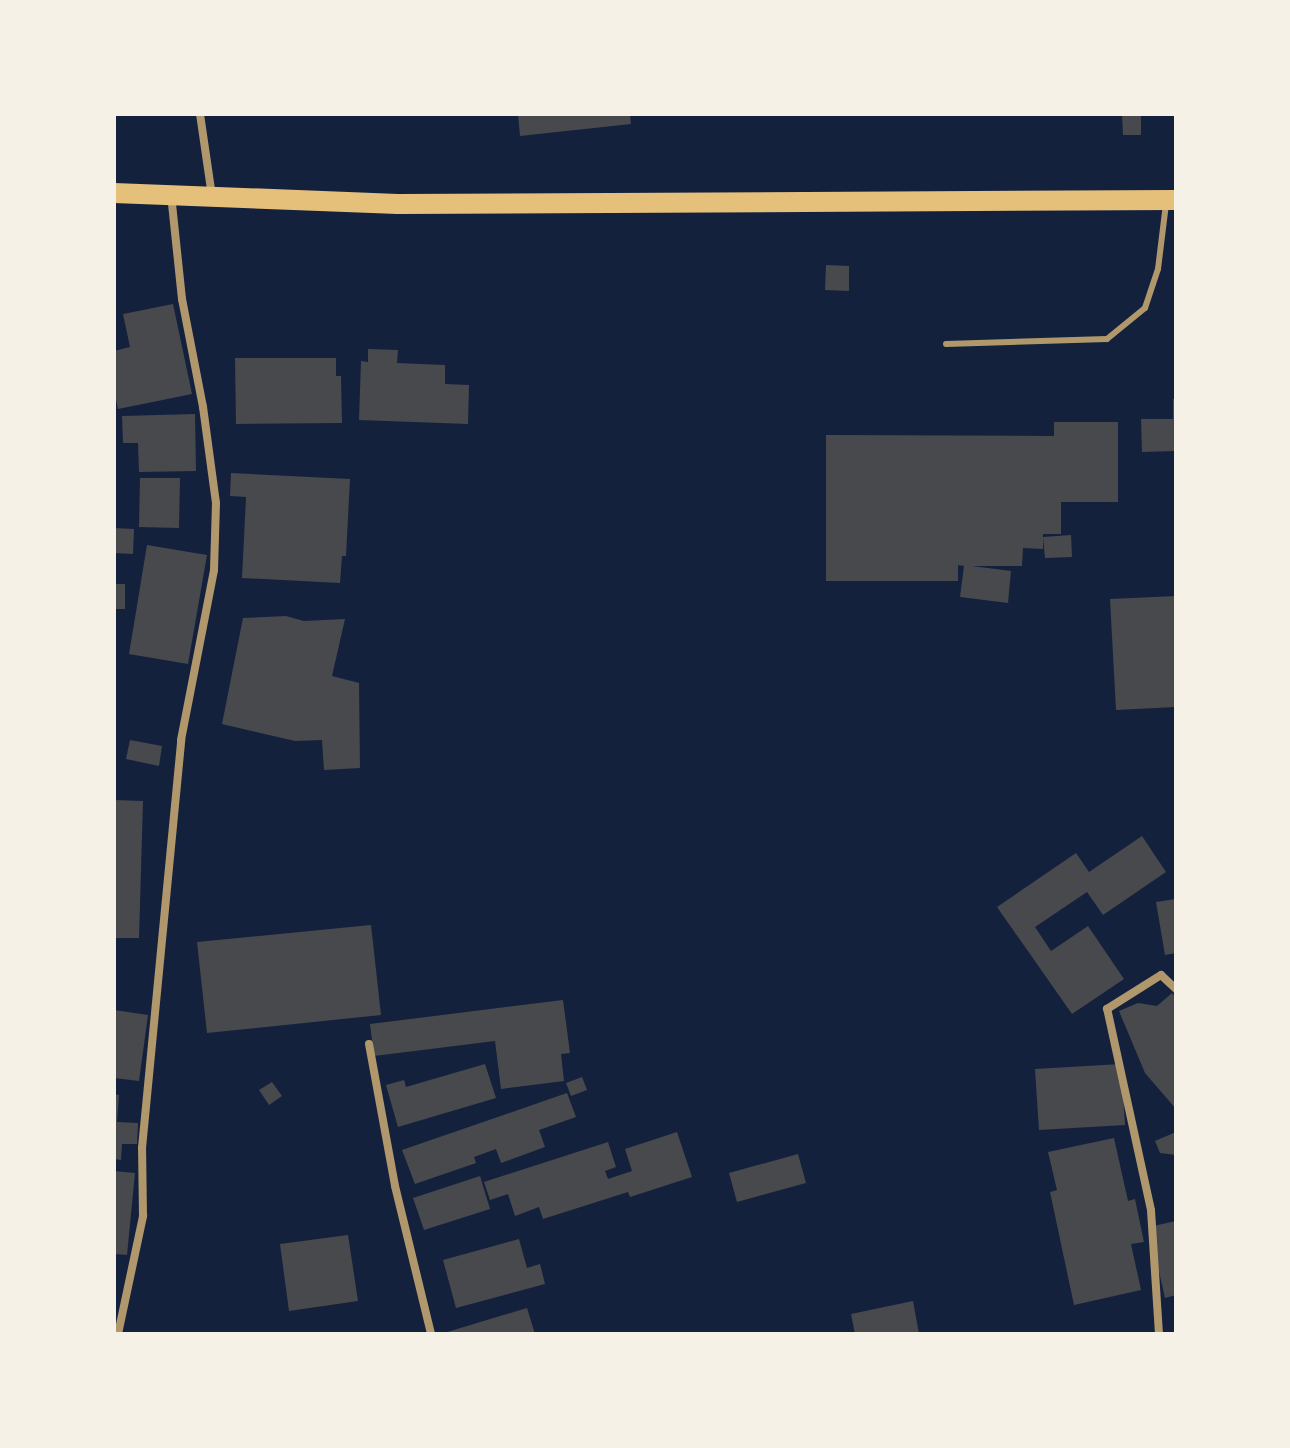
<!DOCTYPE html>
<html>
<head>
<meta charset="utf-8">
<style>
  body { margin:0 }
  #map { position:relative; width:1290px; height:1448px; overflow:hidden; background:#14213d; font-family:Overpass,sans-serif }
  div>[style] { position:absolute }
  .building>* { inset:0; background:#48494c }
  .service>* { height:6px; margin:-3px; padding:0 3px; transform-origin:3px; border-radius:3px; background:#b1986c }
  .minor>* { height:8px; margin:-4px; padding:0 4px; transform-origin:4px; border-radius:4px; background:#b1986c }
  .primary>* { height:20px; margin:-10px; padding:0 10px; transform-origin:10px; border-radius:10px; background:#e5c07b }
  span { translate:-50% -50%; white-space:nowrap; text-align:center; line-height:1.15; -webkit-text-stroke:7px #f6f1e7; paint-order:stroke }
  .frame { position:absolute; inset:0; border:116px solid #f6f1e7; pointer-events:none }
</style>
</head>
<body>
<div id="map">
  <div class="building">
    <div style="clip-path:polygon(518px 114px,630px 114px,631px 124px,520px 136px)"></div>
    <div style="clip-path:polygon(1122px 114px,1141px 114px,1141px 135px,1123px 135px)"></div>
    <div style="clip-path:polygon(826px 265px,849px 266px,849px 291px,825px 290px)"></div>
    <div style="clip-path:polygon(173px 304px,192px 394px,118px 409px,114px 391px,114px 351px,130px 347px,123px 314px)"></div>
    <div style="clip-path:polygon(368px 349px,398px 350px,397px 363px,445px 365px,445px 384px,469px 385px,468px 424px,359px 420px,361px 361px,368px 362px)"></div>
    <div style="clip-path:polygon(235px 358px,336px 358px,336px 376px,341px 376px,342px 423px,236px 424px)"></div>
    <div style="clip-path:polygon(1173px 399px,1176px 399px,1176px 451px,1142px 452px,1141px 419px,1173px 419px)"></div>
    <div style="clip-path:polygon(195px 414px,196px 471px,139px 472px,138px 443px,123px 443px,122px 416px)"></div>
    <div style="clip-path:polygon(1054px 422px,1118px 422px,1118px 502px,1061px 502px,1061px 534px,1043px 534px,1043px 549px,1023px 548px,1022px 566px,972px 566px,1011px 571px,1008px 603px,960px 597px,964px 566px,958px 565px,958px 581px,826px 581px,826px 435px,1054px 436px)"></div>
    <div style="clip-path:polygon(231px 473px,350px 479px,346px 556px,342px 556px,340px 583px,242px 578px,246px 497px,230px 496px)"></div>
    <div style="clip-path:polygon(140px 478px,180px 478px,179px 528px,139px 527px)"></div>
    <div style="clip-path:polygon(114px 528px,134px 529px,133px 554px,114px 553px)"></div>
    <div style="clip-path:polygon(1071px 535px,1072px 557px,1045px 558px,1043px 537px)"></div>
    <div style="clip-path:polygon(147px 545px,207px 555px,188px 664px,129px 654px)"></div>
    <div style="clip-path:polygon(114px 584px,125px 584px,125px 609px,114px 609px)"></div>
    <div style="clip-path:polygon(1176px 596px,1176px 707px,1116px 710px,1110px 599px)"></div>
    <div style="clip-path:polygon(286px 616px,304px 621px,345px 619px,332px 676px,359px 683px,360px 768px,324px 770px,322px 740px,295px 741px,222px 724px,243px 618px)"></div>
    <div style="clip-path:polygon(130px 740px,162px 746px,159px 766px,126px 759px)"></div>
    <div style="clip-path:polygon(114px 800px,143px 801px,139px 938px,115px 938px)"></div>
    <div style="clip-path:polygon(1142px 836px,1166px 872px,1103px 915px,1087px 892px,1035px 927px,1051px 951px,1088px 926px,1124px 979px,1072px 1014px,997px 907px,1076px 853px,1089px 872px)"></div>
    <div style="clip-path:polygon(1176px 899px,1176px 953px,1165px 955px,1156px 902px)"></div>
    <div style="clip-path:polygon(371px 925px,381px 1015px,207px 1033px,197px 942px)"></div>
    <div style="clip-path:polygon(1172px 993px,1176px 998px,1176px 1109px,1145px 1073px,1119px 1011px,1138px 1003px,1157px 1006px)"></div>
    <div style="clip-path:polygon(563px 1000px,570px 1053px,561px 1054px,564px 1081px,501px 1089px,495px 1041px,374px 1056px,370px 1024px)"></div>
    <div style="clip-path:polygon(114px 1010px,148px 1015px,139px 1081px,114px 1078px)"></div>
    <div style="clip-path:polygon(485px 1064px,496px 1098px,398px 1127px,386px 1085px,404px 1080px,406px 1087px)"></div>
    <div style="clip-path:polygon(1121px 1064px,1125px 1125px,1039px 1130px,1035px 1069px)"></div>
    <div style="clip-path:polygon(582px 1077px,587px 1090px,571px 1096px,566px 1083px)"></div>
    <div style="clip-path:polygon(272px 1082px,282px 1096px,269px 1105px,259px 1090px)"></div>
    <div style="clip-path:polygon(567px 1093px,576px 1117px,539px 1130px,545px 1147px,501px 1163px,496px 1149px,474px 1157px,476px 1163px,415px 1184px,402px 1150px)"></div>
    <div style="clip-path:polygon(114px 1094px,119px 1095px,117px 1122px,138px 1123px,137px 1144px,122px 1144px,121px 1160px,114px 1159px)"></div>
    <div style="clip-path:polygon(677px 1132px,692px 1177px,630px 1197px,628px 1192px,543px 1219px,539px 1207px,515px 1216px,508px 1194px,490px 1200px,484px 1182px,608px 1142px,616px 1167px,605px 1171px,608px 1179px,632px 1171px,625px 1149px)"></div>
    <div style="clip-path:polygon(1176px 1132px,1176px 1155px,1160px 1153px,1155px 1141px)"></div>
    <div style="clip-path:polygon(1114px 1138px,1128px 1201px,1135px 1199px,1144px 1242px,1131px 1244px,1141px 1290px,1074px 1305px,1050px 1192px,1057px 1190px,1048px 1152px)"></div>
    <div style="clip-path:polygon(798px 1154px,806px 1183px,737px 1202px,729px 1173px)"></div>
    <div style="clip-path:polygon(114px 1171px,135px 1173px,127px 1255px,114px 1254px)"></div>
    <div style="clip-path:polygon(480px 1176px,490px 1209px,424px 1230px,413px 1198px)"></div>
    <div style="clip-path:polygon(1176px 1221px,1176px 1295px,1165px 1298px,1149px 1227px)"></div>
    <div style="clip-path:polygon(348px 1235px,358px 1301px,289px 1311px,280px 1244px)"></div>
    <div style="clip-path:polygon(519px 1239px,527px 1268px,540px 1264px,545px 1284px,456px 1308px,443px 1260px)"></div>
    <div style="clip-path:polygon(913px 1301px,919px 1334px,855px 1334px,851px 1314px)"></div>
    <div style="clip-path:polygon(527px 1308px,535px 1334px,444px 1334px,444px 1333px)"></div>
  </div>
  <div class="service">
    <div style="left:946px;top:344px;width:161px;rotate:-1.8deg"></div>
    <div style="left:1107px;top:339px;width:49px;rotate:-39.2deg"></div>
    <div style="left:1145px;top:308px;width:41px;rotate:-71.6deg"></div>
    <div style="left:1158px;top:269px;width:65px;rotate:-83deg"></div>
  </div>
  <div class="minor">
    <div style="left:200px;top:114px;width:83px;rotate:81.7deg"></div>
    <div style="left:369px;top:1044px;width:144px;rotate:79.6deg"></div>
    <div style="left:395px;top:1186px;width:152px;rotate:76.3deg"></div>
    <div style="left:118px;top:1334px;width:121px;rotate:-78deg"></div>
    <div style="left:143px;top:1216px;width:68px;rotate:-90.8deg"></div>
    <div style="left:142px;top:1148px;width:410px;rotate:-84.5deg"></div>
    <div style="left:181px;top:740px;width:173px;rotate:-79deg"></div>
    <div style="left:214px;top:570px;width:67px;rotate:-88.3deg"></div>
    <div style="left:216px;top:503px;width:97px;rotate:-97.7deg"></div>
    <div style="left:203px;top:407px;width:110px;rotate:-101deg"></div>
    <div style="left:182px;top:299px;width:105px;rotate:-96deg"></div>
    <div style="left:1159px;top:1334px;width:124px;rotate:-93.7deg"></div>
    <div style="left:1151px;top:1210px;width:206px;rotate:-102.3deg"></div>
    <div style="left:1107px;top:1009px;width:64px;rotate:-32.2deg"></div>
    <div style="left:1161px;top:975px;width:21px;rotate:43deg"></div>
  </div>
  <div class="primary">
    <div style="left:114px;top:193px;width:284px;rotate:2.2deg"></div>
    <div style="left:398px;top:204px;width:778px;rotate:-0.29deg"></div>
  </div>
  <div class="frame"></div>
</div>
</body>
</html>
